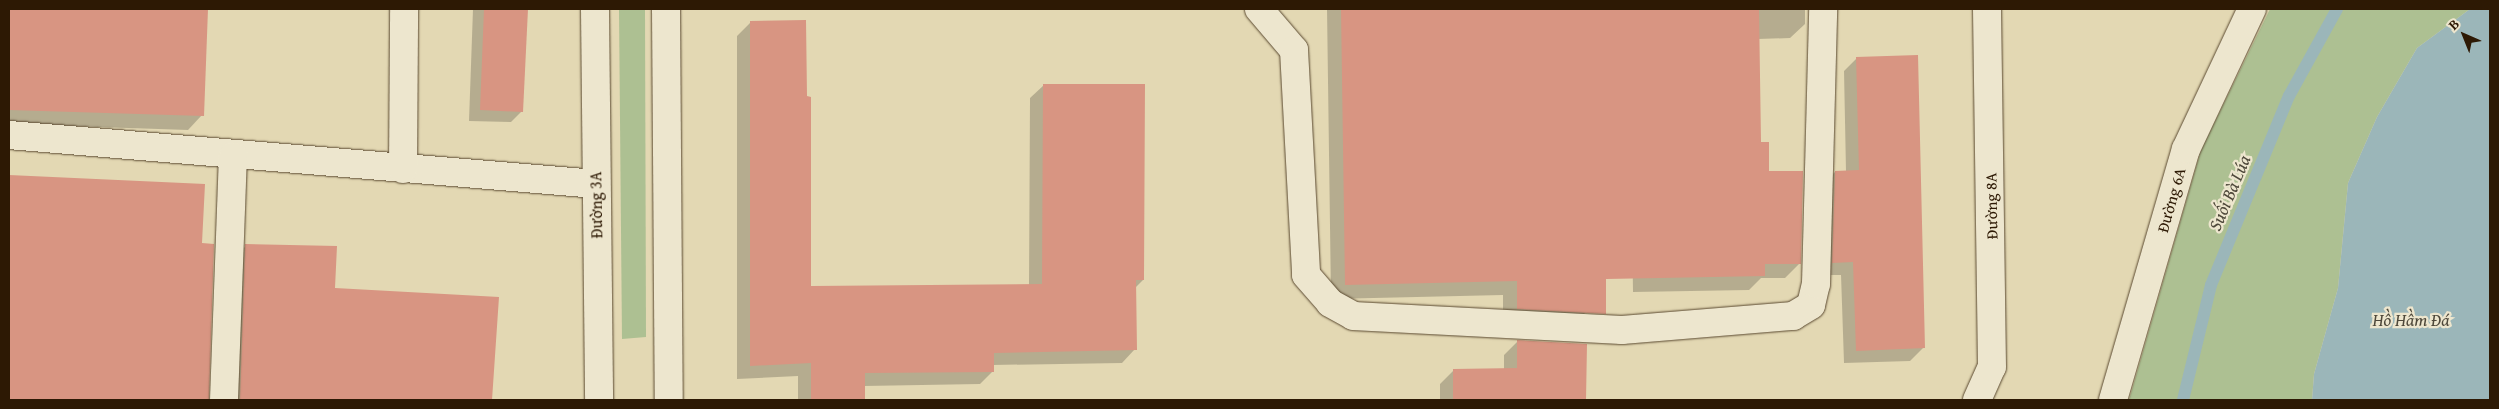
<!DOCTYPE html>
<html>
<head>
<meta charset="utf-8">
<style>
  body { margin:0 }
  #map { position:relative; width:2499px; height:409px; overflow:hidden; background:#e3d8b3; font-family:"Gentium Book Plus",serif }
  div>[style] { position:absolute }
  .green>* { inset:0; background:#adc092 }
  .water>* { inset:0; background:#9bb6b9 }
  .shadow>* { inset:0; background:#0003 }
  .stream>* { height:12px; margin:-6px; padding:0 6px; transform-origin:6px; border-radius:6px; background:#9bb6b9 }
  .building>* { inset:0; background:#d89582 }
  .roads { filter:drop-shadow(0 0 1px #5a4930) drop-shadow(0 0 1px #5a4930) }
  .minor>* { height:28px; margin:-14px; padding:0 14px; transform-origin:14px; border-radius:14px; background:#ede6ce }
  span { translate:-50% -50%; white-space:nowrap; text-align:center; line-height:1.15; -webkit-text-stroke:4.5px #ede6ce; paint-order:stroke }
  .street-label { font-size:16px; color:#2d1904 }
  .water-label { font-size:18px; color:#4e483a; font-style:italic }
  .frame { position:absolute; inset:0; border:10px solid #2d1904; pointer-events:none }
  .north { position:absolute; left:2439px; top:10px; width:50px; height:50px; -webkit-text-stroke:4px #ede6ce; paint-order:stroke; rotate:316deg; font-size:14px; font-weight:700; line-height:20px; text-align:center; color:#2d1904 }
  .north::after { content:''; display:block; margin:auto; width:18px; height:22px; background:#2d1904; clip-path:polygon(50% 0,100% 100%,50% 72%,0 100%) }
</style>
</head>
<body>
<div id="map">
  <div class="green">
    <div style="clip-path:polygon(619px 9px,645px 9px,646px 337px,622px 339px)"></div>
    <div style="clip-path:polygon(2270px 9px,2470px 9px,2417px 48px,2377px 117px,2348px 183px,2338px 288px,2314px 374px,2312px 400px,2129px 400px,2201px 150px)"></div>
  </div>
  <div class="water">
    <div style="clip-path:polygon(2470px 9px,2490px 9px,2490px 400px,2312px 400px,2314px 374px,2338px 288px,2348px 183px,2377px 117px,2417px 48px)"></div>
  </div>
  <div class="shadow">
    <div style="clip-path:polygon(9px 9px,207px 9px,202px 115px,188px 130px,9px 124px)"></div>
    <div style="clip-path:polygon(473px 9px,526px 9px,522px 111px,511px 122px,469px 121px)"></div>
    <div style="clip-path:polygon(1327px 9px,1805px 9px,1805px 24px,1790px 38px,1758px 39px,1760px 144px,1800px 263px,1785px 278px,1761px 278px,1749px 290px,1633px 292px,1632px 221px,1586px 312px,1571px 327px,1503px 323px,1503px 295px,1331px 299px)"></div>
    <div style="clip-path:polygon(750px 23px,810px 287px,1029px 286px,1030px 98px,1044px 85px,1143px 280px,1135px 288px,1135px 349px,1122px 363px,993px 365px,993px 371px,980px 384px,864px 386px,864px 400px,798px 400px,798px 376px,737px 379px,737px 36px)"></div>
    <div style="clip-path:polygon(1857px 58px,1923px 348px,1910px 361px,1844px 363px,1841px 275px,1820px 275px,1822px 185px,1835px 172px,1846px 172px,1844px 71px)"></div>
    <div style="clip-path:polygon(9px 176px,203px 186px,200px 245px,213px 245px,207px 400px,9px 400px)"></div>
    <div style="clip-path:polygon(246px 246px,334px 289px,498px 298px,491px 400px,226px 400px,231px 260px)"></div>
    <div style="clip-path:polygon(1518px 341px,1586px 345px,1585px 400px,1440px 400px,1440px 384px,1454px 370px,1504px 370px,1504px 355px)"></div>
  </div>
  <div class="stream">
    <div style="left:2183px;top:400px;width:118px;rotate:-76.3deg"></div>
    <div style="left:2211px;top:285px;width:204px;rotate:-67.6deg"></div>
    <div style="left:2289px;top:96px;width:99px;rotate:-61.1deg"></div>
  </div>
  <div class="building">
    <div style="clip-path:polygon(9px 9px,208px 9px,204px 116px,9px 110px)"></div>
    <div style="clip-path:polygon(484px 9px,528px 9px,523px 112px,480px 110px)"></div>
    <div style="clip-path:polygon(1341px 9px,1759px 9px,1761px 142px,1769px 142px,1769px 171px,1803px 171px,1801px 264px,1765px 264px,1765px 276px,1606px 279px,1606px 314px,1517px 309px,1517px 281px,1345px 285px)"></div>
    <div style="clip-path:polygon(806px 20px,807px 96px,811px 97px,811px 286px,1042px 284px,1043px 84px,1145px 84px,1144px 280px,1136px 280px,1137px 350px,994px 353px,994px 372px,865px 373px,865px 400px,811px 400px,811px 363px,750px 366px,750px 21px)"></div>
    <div style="clip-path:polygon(1918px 55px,1925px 348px,1856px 351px,1853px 262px,1832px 263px,1835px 171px,1859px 170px,1856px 57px)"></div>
    <div style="clip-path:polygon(9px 175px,205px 184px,202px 243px,214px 244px,209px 400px,9px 400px)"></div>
    <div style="clip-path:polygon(245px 244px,337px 246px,335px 288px,499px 297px,492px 400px,240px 400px)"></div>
    <div style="clip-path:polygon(1517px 340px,1587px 344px,1586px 400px,1453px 400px,1453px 369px,1517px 368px)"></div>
  </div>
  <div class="roads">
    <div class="minor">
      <div style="left:595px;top:9px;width:391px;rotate:89.4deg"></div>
      <div style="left:666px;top:9px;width:391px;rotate:89.6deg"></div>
      <div style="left:1259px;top:9px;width:54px;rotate:49.5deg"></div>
      <div style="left:1294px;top:50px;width:225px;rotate:86.9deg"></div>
      <div style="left:1306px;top:275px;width:37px;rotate:49deg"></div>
      <div style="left:1330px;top:303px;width:26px;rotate:29deg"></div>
      <div style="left:1353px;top:316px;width:269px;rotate:3deg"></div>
      <div style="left:1622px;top:330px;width:172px;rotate:-4.7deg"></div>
      <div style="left:1793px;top:316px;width:21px;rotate:-31deg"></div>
      <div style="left:1811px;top:305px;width:22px;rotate:-77deg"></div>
      <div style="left:1816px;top:284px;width:275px;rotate:-88.5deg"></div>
      <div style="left:9px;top:135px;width:589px;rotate:4.77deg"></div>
      <div style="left:403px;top:169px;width:160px;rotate:-89.6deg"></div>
      <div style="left:224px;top:400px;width:244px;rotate:-87.9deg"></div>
      <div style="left:1977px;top:400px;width:36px;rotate:-66deg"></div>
      <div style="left:1992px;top:367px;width:358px;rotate:-90.8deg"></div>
      <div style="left:2113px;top:400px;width:261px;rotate:-73.8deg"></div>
      <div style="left:2186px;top:149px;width:155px;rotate:-64.8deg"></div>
    </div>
  </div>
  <div class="street-label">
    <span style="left:2171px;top:200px;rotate:-74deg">Đường 6A</span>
    <span style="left:596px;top:205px;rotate:-91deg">Đường 3A</span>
    <span style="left:1991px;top:206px;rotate:-91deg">Đường 8A</span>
  </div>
  <div class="water-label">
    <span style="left:2230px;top:193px;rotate:-67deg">Suối Bà Lúa</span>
    <span style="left:2411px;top:320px">Hồ Hầm Đá</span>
  </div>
  <div class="frame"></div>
  <div class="north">B</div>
</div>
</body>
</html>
